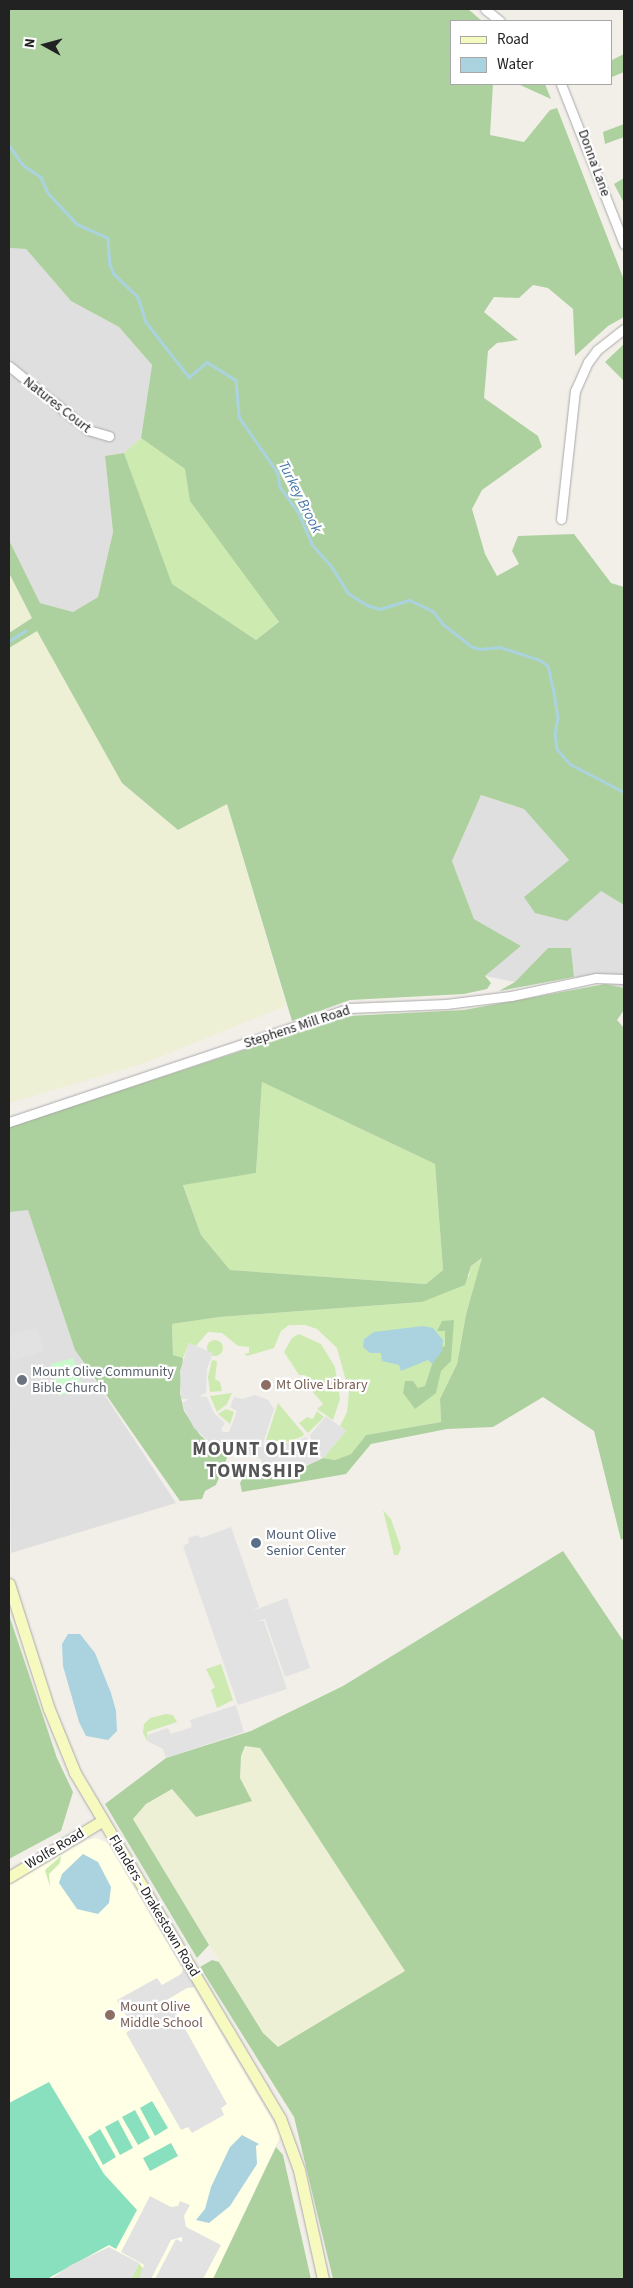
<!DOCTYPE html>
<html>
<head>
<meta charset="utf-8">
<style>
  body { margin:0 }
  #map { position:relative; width:633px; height:2288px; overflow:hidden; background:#f2efe9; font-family:"Source Sans 3",sans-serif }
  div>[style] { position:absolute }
  .residential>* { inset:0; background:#e0dfdf }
  .education>* { inset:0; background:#ffffe5 }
  .farmland>* { inset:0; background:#eef0d5 }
  .grass>* { inset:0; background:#cdebb0 }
  .round { border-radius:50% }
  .forest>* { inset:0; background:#add19e }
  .park>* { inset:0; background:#c8facc }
  .pitch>* { inset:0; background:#88e0be }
  .parking>* { inset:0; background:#e2e2e2 }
  .water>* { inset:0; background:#aad3df }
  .stream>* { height:2.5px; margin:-1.25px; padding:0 1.25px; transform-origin:1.25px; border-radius:1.25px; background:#aad3df }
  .roads { filter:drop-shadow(0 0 1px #a9a9a9) drop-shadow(0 0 1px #a9a9a9) }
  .street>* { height:9px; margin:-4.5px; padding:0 4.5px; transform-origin:4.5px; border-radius:4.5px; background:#fff }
  .secondary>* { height:11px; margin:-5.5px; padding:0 5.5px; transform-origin:5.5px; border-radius:5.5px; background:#f7fabf }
  .dots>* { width:14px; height:14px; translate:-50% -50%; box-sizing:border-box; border:2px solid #fff; border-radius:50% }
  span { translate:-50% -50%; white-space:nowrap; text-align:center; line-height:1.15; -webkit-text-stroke:4.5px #fff; paint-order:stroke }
  .street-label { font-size:14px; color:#222 }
  .worship-label { font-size:14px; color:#5b616d }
  .left { translate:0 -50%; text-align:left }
  .education-label { font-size:14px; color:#785e54 }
  .service-label { font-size:14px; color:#4e5e75 }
  .water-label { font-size:15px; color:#4a7aab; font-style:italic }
  .district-label { font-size:19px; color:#555; font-weight:700; letter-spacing:1px }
  .frame { position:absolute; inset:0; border:10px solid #222; pointer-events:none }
  .legend { position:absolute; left:450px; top:20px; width:162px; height:65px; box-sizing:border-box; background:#fff; border:1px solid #a7a7a7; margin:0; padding:6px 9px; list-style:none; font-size:15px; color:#222 }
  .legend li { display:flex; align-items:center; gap:10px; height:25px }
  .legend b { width:25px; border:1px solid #a7a7a7 }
  .north { position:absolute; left:20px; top:20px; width:50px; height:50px; -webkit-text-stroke:4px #fff; paint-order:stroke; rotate:277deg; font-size:14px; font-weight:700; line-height:20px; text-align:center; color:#222 }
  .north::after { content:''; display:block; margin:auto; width:18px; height:22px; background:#222; clip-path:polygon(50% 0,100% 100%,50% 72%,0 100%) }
</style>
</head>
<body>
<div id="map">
  <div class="residential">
    <div style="clip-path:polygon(9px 248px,26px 249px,71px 301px,119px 327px,152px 365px,141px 438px,124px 453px,105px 456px,113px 532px,98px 597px,73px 612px,40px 603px,9px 540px)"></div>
    <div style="clip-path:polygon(481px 795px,524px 809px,569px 860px,524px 897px,601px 891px,624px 905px,624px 988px,574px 977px,571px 948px,548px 948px,515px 982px,485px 976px,521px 946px,474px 919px,452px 861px)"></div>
    <div style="clip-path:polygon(28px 1209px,75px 1350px,176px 1503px,11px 1553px,9px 1212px)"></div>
  </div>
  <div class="education">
    <div style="clip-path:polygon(96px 1838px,108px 1843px,281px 2135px,213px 2279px,9px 2279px,9px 1885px,87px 1840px)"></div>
  </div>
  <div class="farmland">
    <div style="clip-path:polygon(9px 573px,32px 618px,9px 633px)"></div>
    <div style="clip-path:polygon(37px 630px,122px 783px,178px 830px,227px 804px,286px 1006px,142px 1064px,9px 1103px,9px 648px)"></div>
    <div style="clip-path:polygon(245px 1746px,260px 1748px,406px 1971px,278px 2047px,263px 2033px,133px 1819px,146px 1804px,173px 1789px,252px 1801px,240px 1778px,241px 1756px)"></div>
  </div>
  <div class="grass">
    <div style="clip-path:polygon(141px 438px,185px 469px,191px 501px,279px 622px,256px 640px,171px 584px,124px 453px)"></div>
    <div style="clip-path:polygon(262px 1082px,435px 1164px,443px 1270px,426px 1284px,230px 1270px,201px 1235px,183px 1184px,256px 1173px)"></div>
    <div style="clip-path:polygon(483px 1258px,466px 1313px,457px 1364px,440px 1399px,441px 1422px,366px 1435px,351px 1454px,335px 1460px,323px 1458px,346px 1431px,340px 1426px,347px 1412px,349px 1392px,337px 1348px,317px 1329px,305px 1325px,289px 1325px,281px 1331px,274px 1348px,247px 1356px,244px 1354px,249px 1353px,249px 1347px,238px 1346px,222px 1333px,208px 1332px,196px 1346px,189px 1343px,183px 1358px,173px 1355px,172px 1324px,220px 1317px,422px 1302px,469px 1276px,471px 1266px)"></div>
    <div style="clip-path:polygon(299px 1334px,321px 1344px,335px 1367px,340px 1399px,333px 1420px,317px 1409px,323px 1404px,313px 1392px,313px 1387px,305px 1375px,299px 1375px,284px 1352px,292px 1338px)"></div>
    <div class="round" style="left:207px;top:1340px;width:16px;height:16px"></div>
    <div style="clip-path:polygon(212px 1360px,217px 1361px,215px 1379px,220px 1382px,222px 1391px,210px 1392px,208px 1377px)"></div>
    <div style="clip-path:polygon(232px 1393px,227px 1404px,217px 1412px,210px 1396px)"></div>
    <div style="clip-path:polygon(278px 1403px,304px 1434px,303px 1436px,289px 1442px,266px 1440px)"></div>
    <div style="clip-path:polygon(226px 1409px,234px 1412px,230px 1424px,218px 1414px)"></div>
    <div style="clip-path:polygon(317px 1411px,324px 1417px,308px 1433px,299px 1423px,307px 1417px,313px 1419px)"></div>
    <div style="clip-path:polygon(383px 1510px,391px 1519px,401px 1548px,398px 1555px,394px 1555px)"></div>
    <div style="clip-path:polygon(221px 1664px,233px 1700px,217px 1708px,211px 1690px,215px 1687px,206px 1669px)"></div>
    <div style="clip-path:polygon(166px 1714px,173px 1715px,177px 1722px,147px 1732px,148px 1742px,143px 1733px,144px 1724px,150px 1718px)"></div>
    <div style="clip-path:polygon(61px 1856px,60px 1863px,49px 1874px,50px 1887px,45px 1870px)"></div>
    <div style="clip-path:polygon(139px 2263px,144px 2270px,139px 2279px,131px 2279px)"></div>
  </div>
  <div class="forest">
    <div style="clip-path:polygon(9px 9px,468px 9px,482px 21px,452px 21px,452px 84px,493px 84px,490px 135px,524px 142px,550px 110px,557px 108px,624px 280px,624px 317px,608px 326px,575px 356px,573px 309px,548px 288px,533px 285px,519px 298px,494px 297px,484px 312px,518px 340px,497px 343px,488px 351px,484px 398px,538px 436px,542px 447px,482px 490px,472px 509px,485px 554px,497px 576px,519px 564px,512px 551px,518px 536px,574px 534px,611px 583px,624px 587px,624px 905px,601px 891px,567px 921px,535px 913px,524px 897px,569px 860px,524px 809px,481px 795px,452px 861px,474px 919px,521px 946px,485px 976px,491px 983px,487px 989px,464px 994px,350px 1000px,292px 1021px,227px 804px,178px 830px,122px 783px,37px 631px,9px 648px,9px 633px,32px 618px,9px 573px,9px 540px,40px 603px,73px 612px,98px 597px,113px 532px,105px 456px,124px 453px,172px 584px,256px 640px,279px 622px,190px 501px,185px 469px,141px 438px,152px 365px,119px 327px,71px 301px,26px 249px,9px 248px)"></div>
    <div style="clip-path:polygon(624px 54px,624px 72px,612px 77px,612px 60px)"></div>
    <div style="clip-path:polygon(518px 84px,545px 84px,551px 99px)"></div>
    <div style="clip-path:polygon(624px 124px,624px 137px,605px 144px,603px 132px)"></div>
    <div style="clip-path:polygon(624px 178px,624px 203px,614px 184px)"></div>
    <div style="clip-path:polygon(624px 344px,624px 381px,605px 362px)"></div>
    <div style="clip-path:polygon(548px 948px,571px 948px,574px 977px,499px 991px,515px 982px)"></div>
    <div style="clip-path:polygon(evenodd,605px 984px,624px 988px,624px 1010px,617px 1020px,624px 1028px,624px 1538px,621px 1540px,594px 1431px,543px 1397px,493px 1427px,447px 1429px,371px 1444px,346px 1474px,242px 1492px,240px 1483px,251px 1463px,261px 1468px,283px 1470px,306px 1466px,323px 1458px,335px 1460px,351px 1454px,366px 1435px,441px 1422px,440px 1399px,457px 1364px,466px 1314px,482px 1258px,471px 1266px,465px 1285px,422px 1302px,220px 1317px,172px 1324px,173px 1355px,183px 1358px,180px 1393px,184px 1411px,200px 1435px,216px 1449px,225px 1450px,227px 1458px,216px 1485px,205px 1491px,202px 1499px,180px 1501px,75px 1350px,28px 1210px,9px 1212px,9px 1127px,349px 1016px,464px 1010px,605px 984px,262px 1082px,435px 1164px,443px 1270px,426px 1284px,230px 1270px,201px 1235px,183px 1185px,256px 1173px,262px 1082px)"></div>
    <div style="clip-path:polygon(454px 1320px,451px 1361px,441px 1371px,436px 1393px,415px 1409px,403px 1393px,405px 1381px,413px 1381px,418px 1388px,425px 1386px,437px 1349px,445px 1346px,445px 1331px,437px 1331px,442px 1321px)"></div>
    <div style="clip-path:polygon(563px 1551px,624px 1642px,624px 2279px,333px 2279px,294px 2117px,200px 1967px,212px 1960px,219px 1962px,263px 2033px,278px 2047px,405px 1971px,260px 1748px,245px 1746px,241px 1756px,240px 1778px,252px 1801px,196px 1817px,172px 1789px,146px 1804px,133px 1819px,209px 1945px,197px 1958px,105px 1804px,166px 1758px,251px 1731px,343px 1686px)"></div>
    <div style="clip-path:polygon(9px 1615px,57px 1758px,73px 1792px,61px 1831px,9px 1859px)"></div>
    <div style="clip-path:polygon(276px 2147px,283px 2155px,311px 2279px,213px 2279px)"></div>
  </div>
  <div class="park">
    <div style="clip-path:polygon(73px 1358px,83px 1387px,59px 1396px,51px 1364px)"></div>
  </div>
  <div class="pitch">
    <div style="clip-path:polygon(49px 2082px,104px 2174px,137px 2210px,116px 2249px,109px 2245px,47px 2279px,9px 2279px,9px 2103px)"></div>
    <div style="clip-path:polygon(152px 2101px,168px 2128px,155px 2136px,140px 2108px)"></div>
    <div style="clip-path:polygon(135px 2110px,150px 2138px,138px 2145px,122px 2117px)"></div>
    <div style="clip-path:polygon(118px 2120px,133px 2148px,120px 2155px,105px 2127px)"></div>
    <div style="clip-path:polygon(100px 2129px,116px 2157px,103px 2165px,88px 2137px)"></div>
    <div style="clip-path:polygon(171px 2143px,178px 2156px,150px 2171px,143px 2158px)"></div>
  </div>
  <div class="parking">
    <div style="clip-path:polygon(37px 1327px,44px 1351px,13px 1361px,9px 1352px,9px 1336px)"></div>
    <div style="clip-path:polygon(189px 1343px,213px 1353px,207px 1369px,206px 1393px,199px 1396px,207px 1397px,214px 1413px,225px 1423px,221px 1429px,223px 1432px,229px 1432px,237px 1411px,230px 1407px,234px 1397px,242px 1399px,255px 1395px,268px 1400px,274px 1409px,263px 1443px,264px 1450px,269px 1450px,271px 1443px,290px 1443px,306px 1437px,312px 1443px,310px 1435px,326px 1416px,346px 1431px,323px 1458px,316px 1452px,320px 1460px,297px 1468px,261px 1468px,262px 1460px,221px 1442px,217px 1449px,194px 1428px,183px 1407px,182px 1403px,189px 1399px,181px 1399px,180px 1371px)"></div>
    <div style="clip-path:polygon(231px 1527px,259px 1607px,252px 1611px,287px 1598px,310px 1668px,285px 1677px,265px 1619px,257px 1621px,264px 1621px,287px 1689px,238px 1705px,183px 1546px,189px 1543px,188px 1538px,198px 1535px,201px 1538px)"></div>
    <div style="clip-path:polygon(236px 1705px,244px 1732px,166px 1758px,163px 1749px,149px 1742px,147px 1735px,168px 1728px,171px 1734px,192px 1727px,190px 1720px)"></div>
    <div style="clip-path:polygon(184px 1967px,196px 1987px,187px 1988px,160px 2004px,169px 2000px,227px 2104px,221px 2108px,224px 2115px,192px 2133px,188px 2127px,181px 2130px,126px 2033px,133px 2028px,117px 2000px,157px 1978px,162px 1985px,181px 1974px)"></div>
    <div style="clip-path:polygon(150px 2196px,171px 2207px,178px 2206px,180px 2201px,190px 2205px,184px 2216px,186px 2227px,221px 2245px,203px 2279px,155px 2279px,176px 2239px,182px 2242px,182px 2237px,171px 2240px,151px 2279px,139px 2279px,144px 2265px,121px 2252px)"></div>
    <div style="clip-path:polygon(109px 2247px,139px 2263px,131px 2279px,51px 2279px,71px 2265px)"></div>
  </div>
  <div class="water">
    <div style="clip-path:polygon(423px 1326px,433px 1328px,443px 1340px,442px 1351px,432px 1364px,428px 1360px,401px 1371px,399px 1365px,382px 1361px,381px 1353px,370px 1353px,363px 1347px,364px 1339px,374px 1332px)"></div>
    <div style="clip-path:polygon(68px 1634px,80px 1634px,95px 1653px,111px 1693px,116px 1711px,117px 1731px,108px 1740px,86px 1736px,79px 1722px,63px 1666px,62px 1644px)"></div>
    <div style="clip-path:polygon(83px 1854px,98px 1862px,111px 1887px,109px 1903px,98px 1914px,77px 1909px,59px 1883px,62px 1874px)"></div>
    <div style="clip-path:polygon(242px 2135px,259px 2144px,256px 2146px,257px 2164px,230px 2206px,209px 2223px,196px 2220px,205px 2209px,211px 2187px,230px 2147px)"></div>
  </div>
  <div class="stream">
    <div style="left:9px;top:145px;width:24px;rotate:55deg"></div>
    <div style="left:23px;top:165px;width:22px;rotate:34deg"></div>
    <div style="left:41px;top:177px;width:17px;rotate:66deg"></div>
    <div style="left:48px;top:193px;width:42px;rotate:46.9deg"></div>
    <div style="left:77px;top:224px;width:34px;rotate:24deg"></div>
    <div style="left:108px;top:238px;width:26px;rotate:86deg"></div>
    <div style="left:110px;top:264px;width:11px;rotate:68deg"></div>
    <div style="left:114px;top:274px;width:33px;rotate:44deg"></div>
    <div style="left:138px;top:297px;width:26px;rotate:72deg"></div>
    <div style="left:146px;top:322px;width:70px;rotate:52deg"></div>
    <div style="left:189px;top:377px;width:23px;rotate:-40deg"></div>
    <div style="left:207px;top:362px;width:34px;rotate:32deg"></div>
    <div style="left:236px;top:380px;width:37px;rotate:85deg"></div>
    <div style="left:239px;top:417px;width:68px;rotate:55.1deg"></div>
    <div style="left:278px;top:473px;width:14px;rotate:82deg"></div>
    <div style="left:280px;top:487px;width:32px;rotate:54deg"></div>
    <div style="left:299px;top:513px;width:34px;rotate:67deg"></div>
    <div style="left:312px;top:544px;width:30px;rotate:49deg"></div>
    <div style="left:332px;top:567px;width:31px;rotate:58deg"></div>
    <div style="left:348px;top:593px;width:22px;rotate:32deg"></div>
    <div style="left:367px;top:605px;width:14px;rotate:17deg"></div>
    <div style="left:380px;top:609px;width:31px;rotate:-17deg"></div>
    <div style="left:410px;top:600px;width:25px;rotate:26deg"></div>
    <div style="left:433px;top:611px;width:16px;rotate:52deg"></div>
    <div style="left:443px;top:624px;width:37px;rotate:38deg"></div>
    <div style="left:472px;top:647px;width:9px;rotate:13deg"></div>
    <div style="left:481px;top:649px;width:19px;rotate:-6deg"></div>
    <div style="left:500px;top:647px;width:42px;rotate:18deg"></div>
    <div style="left:540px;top:660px;width:10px;rotate:37deg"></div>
    <div style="left:548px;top:666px;width:27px;rotate:77deg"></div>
    <div style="left:554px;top:692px;width:26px;rotate:81deg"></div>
    <div style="left:558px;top:718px;width:15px;rotate:101deg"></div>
    <div style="left:555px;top:733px;width:16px;rotate:83deg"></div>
    <div style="left:557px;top:749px;width:20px;rotate:49deg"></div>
    <div style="left:570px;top:764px;width:61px;rotate:27.4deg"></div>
    <div style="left:9px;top:641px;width:19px;rotate:-32deg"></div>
  </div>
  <div class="roads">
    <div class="street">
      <div style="left:485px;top:9px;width:19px;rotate:39deg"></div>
      <div style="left:561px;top:84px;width:172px;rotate:68.5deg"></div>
      <div style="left:9px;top:366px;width:102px;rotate:39deg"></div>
      <div style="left:88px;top:430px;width:22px;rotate:16deg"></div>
      <div style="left:561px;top:519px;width:129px;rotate:-83.8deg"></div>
      <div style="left:575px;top:391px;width:32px;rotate:-66deg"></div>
      <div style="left:588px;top:362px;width:15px;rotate:-53deg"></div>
      <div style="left:597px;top:350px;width:34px;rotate:-38deg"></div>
      <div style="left:9px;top:1122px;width:359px;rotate:-18.5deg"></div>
      <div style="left:349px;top:1008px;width:97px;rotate:-2.4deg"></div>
      <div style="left:446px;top:1004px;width:65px;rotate:-7deg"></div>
      <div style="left:511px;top:996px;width:87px;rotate:-12deg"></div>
      <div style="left:596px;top:978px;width:28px;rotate:2deg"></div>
    </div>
    <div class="secondary">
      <div style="left:9px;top:1584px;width:131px;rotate:72.3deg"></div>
      <div style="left:49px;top:1709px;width:69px;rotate:67.9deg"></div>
      <div style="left:75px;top:1773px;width:401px;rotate:59.3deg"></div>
      <div style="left:280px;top:2118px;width:55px;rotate:69.9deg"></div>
      <div style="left:299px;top:2170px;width:112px;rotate:77.6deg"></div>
      <div style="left:9px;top:1877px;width:109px;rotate:-31.1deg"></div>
    </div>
  </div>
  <div class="dots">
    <div style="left:22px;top:1380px;background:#6b7280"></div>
    <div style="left:266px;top:1385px;background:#8d6e63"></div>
    <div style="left:256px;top:1543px;background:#5c6f8a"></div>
    <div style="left:110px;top:2015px;background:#8d6e63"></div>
  </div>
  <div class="street-label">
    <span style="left:594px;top:163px;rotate:70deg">Donna Lane</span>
    <span style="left:57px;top:405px;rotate:38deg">Natures Court</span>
    <span style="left:297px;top:1027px;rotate:-18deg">Stephens Mill Road</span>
    <span style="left:55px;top:1849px;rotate:-31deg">Wolfe Road</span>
    <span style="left:154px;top:1906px;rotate:59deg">Flanders - Drakestown Road</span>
  </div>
  <div class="worship-label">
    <span class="left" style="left:32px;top:1380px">Mount Olive Community<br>Bible Church</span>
  </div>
  <div class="education-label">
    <span class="left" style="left:276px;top:1385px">Mt Olive Library</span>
    <span class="left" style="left:120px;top:2015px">Mount Olive<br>Middle School</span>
  </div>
  <div class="service-label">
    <span class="left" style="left:266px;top:1543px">Mount Olive<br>Senior Center</span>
  </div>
  <div class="water-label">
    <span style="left:300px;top:497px;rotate:63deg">Turkey Brook</span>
  </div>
  <div class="district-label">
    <span style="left:256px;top:1461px">MOUNT OLIVE<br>TOWNSHIP</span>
  </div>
  <div class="frame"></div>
  <ul class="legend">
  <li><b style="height:6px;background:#f7fabf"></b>Road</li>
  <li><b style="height:14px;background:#aad3df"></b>Water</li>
  </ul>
  <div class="north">N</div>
</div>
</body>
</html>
